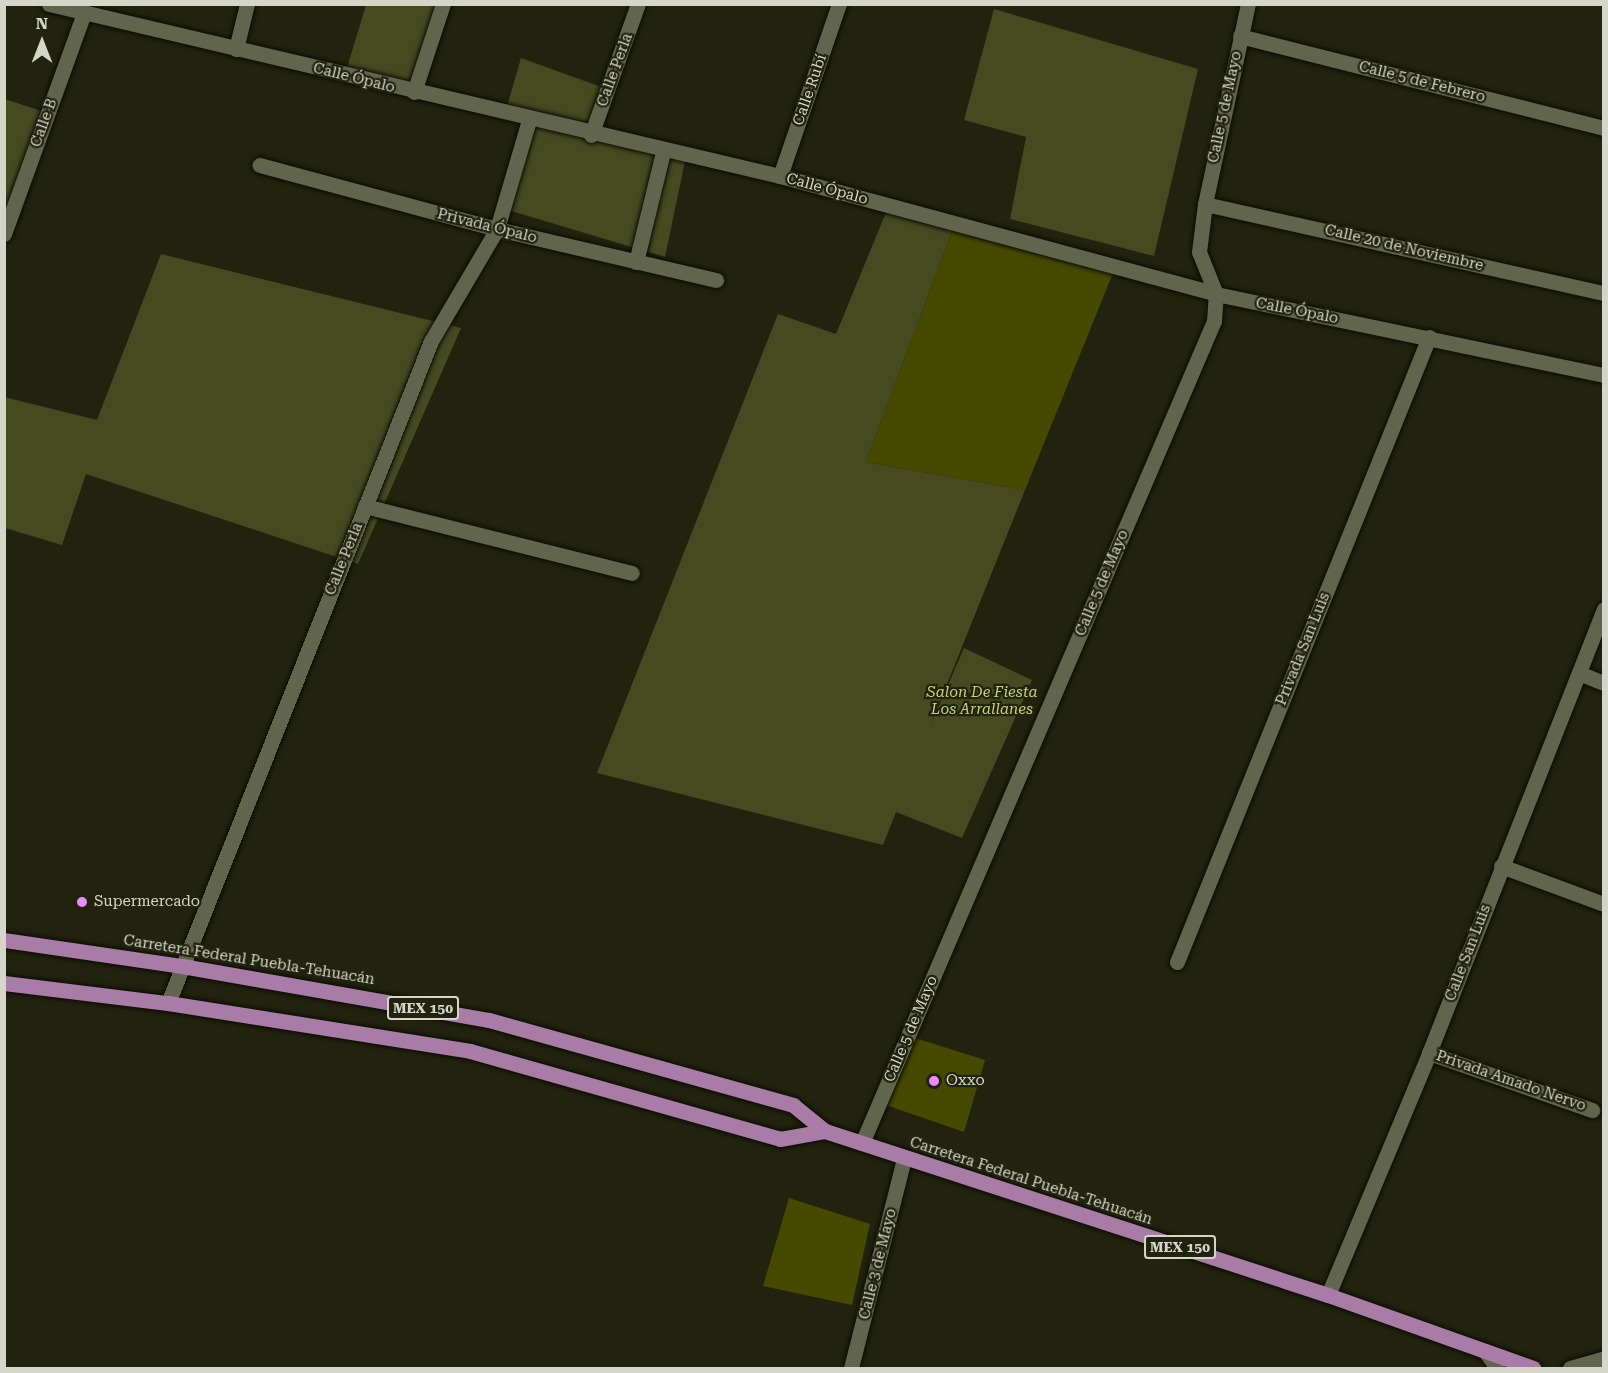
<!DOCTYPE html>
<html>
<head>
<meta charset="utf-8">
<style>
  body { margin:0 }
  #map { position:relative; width:1608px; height:1373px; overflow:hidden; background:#21230e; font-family:"Roboto Serif",serif }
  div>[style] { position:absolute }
  .green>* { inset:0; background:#464a21 }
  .building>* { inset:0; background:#464a00 }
  .roads { filter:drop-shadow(0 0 2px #0a0c00) drop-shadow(0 0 2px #0a0c00) }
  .pedestrian>* { height:15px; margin:-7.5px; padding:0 7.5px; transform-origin:7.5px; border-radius:7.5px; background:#62654e }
  .minor>* { height:15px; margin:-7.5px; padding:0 7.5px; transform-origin:7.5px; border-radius:7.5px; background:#62654e }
  .primary>* { height:15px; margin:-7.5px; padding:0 7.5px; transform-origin:7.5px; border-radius:7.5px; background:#a97ca7 }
  .dots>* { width:16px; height:16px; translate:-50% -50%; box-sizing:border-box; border:3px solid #21230e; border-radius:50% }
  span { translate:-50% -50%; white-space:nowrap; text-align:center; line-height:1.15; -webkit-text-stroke:4.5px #21230e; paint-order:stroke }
  .shield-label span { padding:2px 4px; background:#21230e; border:2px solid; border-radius:4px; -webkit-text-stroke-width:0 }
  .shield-label { font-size:14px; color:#d4d6c9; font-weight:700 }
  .street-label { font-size:15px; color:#d4d6c9 }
  .park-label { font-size:15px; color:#c8d174; font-style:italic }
  .poi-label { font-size:15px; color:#d4d6c9 }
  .left { translate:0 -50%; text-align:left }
  .frame { position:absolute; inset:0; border:6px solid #d4d6c9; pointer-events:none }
  .north { position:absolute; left:12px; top:12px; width:60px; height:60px; -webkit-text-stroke:4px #21230e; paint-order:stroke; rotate:0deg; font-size:16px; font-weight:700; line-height:24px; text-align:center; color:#d4d6c9 }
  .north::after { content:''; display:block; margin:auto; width:21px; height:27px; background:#d4d6c9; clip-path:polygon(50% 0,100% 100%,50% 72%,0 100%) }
</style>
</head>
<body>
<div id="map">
  <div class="green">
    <div style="clip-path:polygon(366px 5px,439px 5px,411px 86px,346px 71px)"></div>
    <div style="clip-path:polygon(994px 9px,1198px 69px,1154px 256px,1010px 219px,1026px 137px,964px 120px)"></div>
    <div style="clip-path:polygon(521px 58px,604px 88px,590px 132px,506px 110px)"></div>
    <div style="clip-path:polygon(5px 99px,47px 113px,5px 231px)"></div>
    <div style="clip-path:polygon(532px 124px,685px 161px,665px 257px,508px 210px)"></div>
    <div style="clip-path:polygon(887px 210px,954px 226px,866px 462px,1025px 490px,929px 729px,964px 648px,1032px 680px,962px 838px,896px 812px,883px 845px,597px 773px,778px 314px,836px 334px)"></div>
    <div style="clip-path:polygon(161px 254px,461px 328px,358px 564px,86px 474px,62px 545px,5px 528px,4px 397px,97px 420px)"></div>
  </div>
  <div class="building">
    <div style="clip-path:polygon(954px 226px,1115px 268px,1025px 490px,866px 462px)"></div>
    <div style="clip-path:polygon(909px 1036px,985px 1060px,964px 1132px,880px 1103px)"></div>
    <div style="clip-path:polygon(789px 1198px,870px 1224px,852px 1305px,763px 1286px)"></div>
  </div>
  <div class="roads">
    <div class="pedestrian">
      <div style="left:529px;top:120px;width:114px;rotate:106.4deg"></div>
      <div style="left:497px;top:229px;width:225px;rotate:13.1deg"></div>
      <div style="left:636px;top:262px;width:113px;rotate:-76.2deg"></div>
    </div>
    <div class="minor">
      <div style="left:49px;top:4px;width:751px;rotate:13.24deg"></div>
      <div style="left:780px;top:176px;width:452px;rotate:15.1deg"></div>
      <div style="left:1216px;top:294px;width:396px;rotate:11.8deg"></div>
      <div style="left:1240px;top:36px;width:375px;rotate:14.2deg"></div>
      <div style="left:236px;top:49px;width:46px;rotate:-76.3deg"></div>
      <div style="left:414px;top:92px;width:93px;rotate:-71.8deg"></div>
      <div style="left:591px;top:135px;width:139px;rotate:-70.3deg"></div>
      <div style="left:780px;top:176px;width:182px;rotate:-71.1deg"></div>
      <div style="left:1205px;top:204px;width:409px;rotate:12.6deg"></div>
      <div style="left:4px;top:234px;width:235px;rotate:-70.1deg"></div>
      <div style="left:365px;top:506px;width:275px;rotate:14.1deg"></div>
      <div style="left:1579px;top:673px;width:27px;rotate:22deg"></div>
      <div style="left:1501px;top:866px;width:110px;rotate:20.3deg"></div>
      <div style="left:1177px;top:962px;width:674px;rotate:-68.04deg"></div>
      <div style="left:168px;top:1003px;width:712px;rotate:-68.33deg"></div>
      <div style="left:431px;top:341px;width:130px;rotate:-59.5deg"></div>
      <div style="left:497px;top:229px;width:246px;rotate:-164.9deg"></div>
      <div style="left:1429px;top:1053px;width:173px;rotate:19.3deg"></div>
      <div style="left:862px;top:1143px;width:894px;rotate:-66.82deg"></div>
      <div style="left:1214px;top:321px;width:27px;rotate:-86deg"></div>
      <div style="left:1216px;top:294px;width:45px;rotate:-112deg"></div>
      <div style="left:1199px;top:252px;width:48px;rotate:-82.9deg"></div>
      <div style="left:1205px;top:204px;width:205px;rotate:-77.9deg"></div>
      <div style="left:1328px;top:1295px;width:262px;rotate:-67.3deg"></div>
      <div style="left:1429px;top:1053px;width:477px;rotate:-68.5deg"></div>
      <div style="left:1485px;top:1351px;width:21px;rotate:55deg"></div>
      <div style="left:851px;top:1368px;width:216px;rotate:-75.8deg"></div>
      <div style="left:1570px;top:1368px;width:35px;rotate:-16deg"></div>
    </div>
    <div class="primary">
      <div style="left:4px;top:940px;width:180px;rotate:8.3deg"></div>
      <div style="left:182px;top:966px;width:312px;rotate:10deg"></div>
      <div style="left:489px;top:1020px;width:316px;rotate:15.6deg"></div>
      <div style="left:793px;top:1105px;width:41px;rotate:39.1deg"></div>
      <div style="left:825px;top:1131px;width:529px;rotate:18.06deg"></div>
      <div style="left:1328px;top:1295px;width:218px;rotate:19.6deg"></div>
      <div style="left:4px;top:983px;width:165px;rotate:7deg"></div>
      <div style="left:168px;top:1003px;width:306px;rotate:9deg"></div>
      <div style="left:470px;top:1051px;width:322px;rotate:15.8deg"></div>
      <div style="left:780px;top:1139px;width:46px;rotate:-10.1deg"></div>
    </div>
  </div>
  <div class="dots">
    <div style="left:82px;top:902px;background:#ec8cfa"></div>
    <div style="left:934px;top:1081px;background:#ec8cfa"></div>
  </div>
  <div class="shield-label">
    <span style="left:423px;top:1008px">MEX 150</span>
    <span style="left:1180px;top:1247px">MEX 150</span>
  </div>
  <div class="street-label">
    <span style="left:615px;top:70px;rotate:-70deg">Calle Perla</span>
    <span style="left:354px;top:78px;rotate:14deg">Calle Ópalo</span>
    <span style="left:1422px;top:82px;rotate:14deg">Calle 5 de Febrero</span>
    <span style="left:810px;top:90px;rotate:-71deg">Calle Rubí</span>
    <span style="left:1225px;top:107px;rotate:-78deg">Calle 5 de Mayo</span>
    <span style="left:44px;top:123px;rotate:-70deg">Calle B</span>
    <span style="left:827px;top:189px;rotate:15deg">Calle Ópalo</span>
    <span style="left:487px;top:226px;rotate:14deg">Privada Ópalo</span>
    <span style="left:1404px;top:248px;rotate:13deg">Calle 20 de Noviembre</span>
    <span style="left:1297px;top:311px;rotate:11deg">Calle Ópalo</span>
    <span style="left:344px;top:559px;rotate:-68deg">Calle Perla</span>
    <span style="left:1102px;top:583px;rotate:-67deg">Calle 5 de Mayo</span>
    <span style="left:1303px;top:649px;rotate:-68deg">Privada San Luis</span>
    <span style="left:1468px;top:953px;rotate:-69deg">Calle San Luis</span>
    <span style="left:249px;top:960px;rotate:9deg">Carretera Federal Puebla-Tehuacán</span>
    <span style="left:911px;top:1029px;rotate:-67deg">Calle 5 de Mayo</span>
    <span style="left:1511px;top:1081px;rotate:19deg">Privada Amado Nervo</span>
    <span style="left:1031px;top:1181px;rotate:18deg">Carretera Federal Puebla-Tehuacán</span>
    <span style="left:878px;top:1264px;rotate:-76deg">Calle 3 de Mayo</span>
  </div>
  <div class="park-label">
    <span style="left:982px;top:701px">Salon De Fiesta<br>Los Arrallanes</span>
  </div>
  <div class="poi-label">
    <span class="left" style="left:94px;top:902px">Supermercado</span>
    <span class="left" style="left:946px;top:1081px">Oxxo</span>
  </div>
  <div class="frame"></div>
  <div class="north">N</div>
</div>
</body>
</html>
